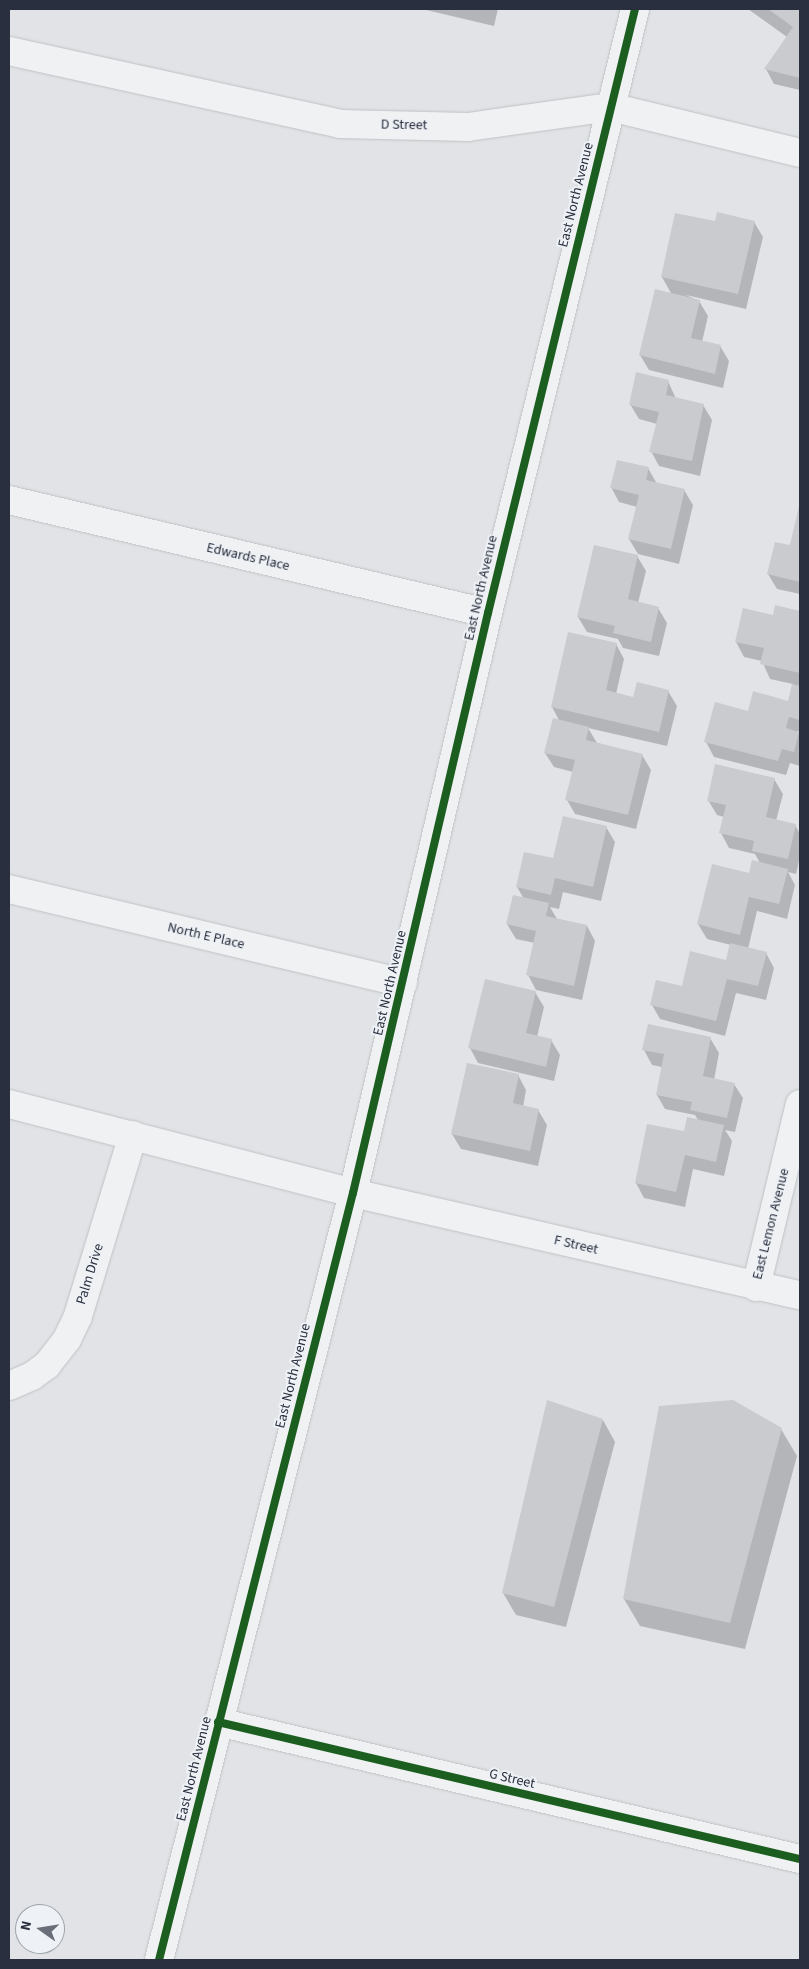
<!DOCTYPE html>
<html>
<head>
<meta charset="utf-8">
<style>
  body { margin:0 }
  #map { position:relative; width:809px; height:1969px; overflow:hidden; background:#e1e3e6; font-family:"Source Sans 3",sans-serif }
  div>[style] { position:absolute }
  .shadow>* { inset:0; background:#0003 }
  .building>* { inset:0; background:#c9cbce }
  .roads { filter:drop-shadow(0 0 1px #bfc1c4) drop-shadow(0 0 1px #bfc1c4) }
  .minor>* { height:28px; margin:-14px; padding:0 14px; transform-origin:14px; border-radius:14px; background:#f0f1f3 }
  .cycleway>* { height:8px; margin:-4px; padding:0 4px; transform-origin:4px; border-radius:4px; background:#1b5e20 }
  span { translate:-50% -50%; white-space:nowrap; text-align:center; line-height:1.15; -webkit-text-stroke:4px #eef1f5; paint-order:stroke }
  .street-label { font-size:14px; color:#292f3e }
  .frame { position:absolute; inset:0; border:10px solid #292f3e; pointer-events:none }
  .north { position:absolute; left:15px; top:1904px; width:50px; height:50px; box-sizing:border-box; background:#eef1f5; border:1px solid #9fa3ac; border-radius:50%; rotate:283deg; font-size:14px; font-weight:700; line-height:20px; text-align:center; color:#292f3e }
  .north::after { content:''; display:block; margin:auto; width:18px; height:22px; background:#696e79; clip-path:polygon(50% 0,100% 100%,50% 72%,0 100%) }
</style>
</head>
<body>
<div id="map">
  <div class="shadow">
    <div style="clip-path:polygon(422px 9px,498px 9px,494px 26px)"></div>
    <div style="clip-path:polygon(748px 9px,800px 9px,800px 90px,774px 84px,766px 69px,787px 37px)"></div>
    <div style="clip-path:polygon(676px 214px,716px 223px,754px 222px,763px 237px,746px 309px,686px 295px,699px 301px,708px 316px,702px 342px,720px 346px,729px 361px,723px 388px,649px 370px,640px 355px,672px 295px,662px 277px)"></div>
    <div style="clip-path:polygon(668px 381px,676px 399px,703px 405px,712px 420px,700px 476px,659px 466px,651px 451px,657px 424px,639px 419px,630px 404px)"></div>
    <div style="clip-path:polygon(648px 468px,657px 484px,684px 490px,693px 505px,679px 564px,638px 554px,629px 539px,637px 507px,619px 502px,611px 487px)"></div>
    <div style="clip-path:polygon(800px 505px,800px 594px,777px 589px,768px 574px,790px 546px)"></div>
    <div style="clip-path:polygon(637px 556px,646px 571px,638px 603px,658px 608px,667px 623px,659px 656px,623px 648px,618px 639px,587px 632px,578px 617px)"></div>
    <div style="clip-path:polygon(776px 607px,800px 612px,800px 732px,797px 731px,800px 736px,800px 766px,790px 763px,786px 775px,714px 757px,706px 742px,748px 712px,789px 702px,793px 684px,770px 679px,762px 661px,744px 657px,736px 642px,774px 616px)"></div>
    <div style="clip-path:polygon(616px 644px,624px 659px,616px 694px,634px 698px,668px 691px,677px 706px,667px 746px,588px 728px,597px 743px,642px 755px,651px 770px,636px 829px,575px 814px,567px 800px,573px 772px,554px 767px,545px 753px,560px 722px,552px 707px)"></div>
    <div style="clip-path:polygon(774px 779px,783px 794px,776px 821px,795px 825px,800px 834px,800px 856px,796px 874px,788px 872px,795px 885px,787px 919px,757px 911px,748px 949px,766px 953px,774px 968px,766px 1000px,736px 993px,725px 1036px,660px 1019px,652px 1005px,727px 962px,731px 945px,707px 939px,698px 924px,760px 863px,755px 854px,729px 848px,721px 833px,724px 817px,717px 815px,708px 800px)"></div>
    <div style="clip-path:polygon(606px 827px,615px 842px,601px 901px,563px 892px,559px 909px,550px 907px,557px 919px,587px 926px,595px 941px,582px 1000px,536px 990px,528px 975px,535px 943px,516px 939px,507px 924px,524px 899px,517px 887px)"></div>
    <div style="clip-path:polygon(535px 992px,544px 1007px,537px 1037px,551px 1040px,560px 1055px,554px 1081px,478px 1063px,470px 1048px)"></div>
    <div style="clip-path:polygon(710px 1038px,719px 1053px,714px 1080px,734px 1084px,743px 1098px,735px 1132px,725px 1130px,732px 1141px,724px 1176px,693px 1169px,685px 1207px,644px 1198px,636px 1183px,698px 1120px,695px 1115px,665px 1109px,657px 1095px,662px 1067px,652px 1065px,644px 1050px)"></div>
    <div style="clip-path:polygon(518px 1075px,526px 1090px,523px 1107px,538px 1110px,547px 1125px,538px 1166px,461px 1149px,452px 1134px)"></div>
    <div style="clip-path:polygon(603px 1420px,615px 1442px,566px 1627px,516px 1615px,503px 1593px)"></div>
    <div style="clip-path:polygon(781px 1429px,797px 1456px,745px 1649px,640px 1626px,624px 1599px)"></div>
  </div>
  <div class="building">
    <div style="clip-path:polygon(768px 9px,800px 9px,800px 78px,764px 69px,793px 27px)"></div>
    <div style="clip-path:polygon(717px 212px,755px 221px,738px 294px,661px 277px,675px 213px,715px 221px)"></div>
    <div style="clip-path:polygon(655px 289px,700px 300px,691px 338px,721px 345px,715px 374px,639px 355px)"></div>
    <div style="clip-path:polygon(636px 372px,669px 380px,666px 395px,704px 404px,692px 461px,649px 452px,659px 412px,629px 405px)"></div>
    <div style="clip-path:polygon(617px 460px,649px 467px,646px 480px,685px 489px,671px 549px,628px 539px,639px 495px,610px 488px)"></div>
    <div style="clip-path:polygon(800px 502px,800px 582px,767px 574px,775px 542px,790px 545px)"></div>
    <div style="clip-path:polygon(594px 545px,638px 555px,628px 599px,659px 607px,651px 642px,613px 633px,615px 626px,577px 617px)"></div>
    <div style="clip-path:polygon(775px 605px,800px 611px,800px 673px,760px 664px,764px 648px,735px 642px,743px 608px,773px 615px)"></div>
    <div style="clip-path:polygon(568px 632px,617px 643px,606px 690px,633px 697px,637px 682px,669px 690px,659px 732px,551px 707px)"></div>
    <div style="clip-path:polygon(792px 684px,800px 686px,800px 720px,789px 717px,786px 728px,799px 732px,794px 752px,782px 749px,778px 761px,704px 742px,715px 702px,748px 711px,753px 691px,788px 701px)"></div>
    <div style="clip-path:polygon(553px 718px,589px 727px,586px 740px,643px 754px,628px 815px,565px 800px,575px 760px,544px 753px)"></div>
    <div style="clip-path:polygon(715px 764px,775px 778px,766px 817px,796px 824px,788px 859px,752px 851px,754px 841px,719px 833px,726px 805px,707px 801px)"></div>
    <div style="clip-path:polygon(563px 816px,607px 826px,593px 887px,555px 878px,551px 895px,516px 887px,524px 852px,553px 858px)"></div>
    <div style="clip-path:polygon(752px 860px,788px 869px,779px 904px,749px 897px,740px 935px,697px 924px,712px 864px,749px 873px)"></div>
    <div style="clip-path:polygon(513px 895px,549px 903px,546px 916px,587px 925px,574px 986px,526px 975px,536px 931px,506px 924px)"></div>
    <div style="clip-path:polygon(730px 943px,767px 952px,758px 986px,727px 979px,716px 1021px,650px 1005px,656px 980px,682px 986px,690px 951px,726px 960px)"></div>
    <div style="clip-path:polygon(485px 979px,536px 991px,526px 1033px,552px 1039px,546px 1067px,468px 1048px)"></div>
    <div style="clip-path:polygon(648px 1024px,711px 1037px,703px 1076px,735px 1083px,727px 1118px,690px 1110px,692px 1102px,656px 1095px,664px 1054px,642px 1050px)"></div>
    <div style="clip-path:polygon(467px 1063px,519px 1074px,513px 1103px,539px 1109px,530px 1151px,451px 1134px)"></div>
    <div style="clip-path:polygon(687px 1117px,724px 1125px,716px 1162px,685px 1155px,676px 1192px,635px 1183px,647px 1124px,684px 1131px)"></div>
    <div style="clip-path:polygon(547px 1400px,603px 1419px,554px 1607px,502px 1593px)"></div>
    <div style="clip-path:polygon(733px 1400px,782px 1428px,730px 1623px,623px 1599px,659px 1406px)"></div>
  </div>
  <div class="roads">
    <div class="minor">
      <div style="left:9px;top:51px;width:339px;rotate:12.4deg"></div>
      <div style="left:340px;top:124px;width:128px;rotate:1.3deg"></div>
      <div style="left:468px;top:127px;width:143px;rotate:-8deg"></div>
      <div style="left:610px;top:107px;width:195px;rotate:13.6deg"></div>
      <div style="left:9px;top:500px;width:492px;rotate:13.3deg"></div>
      <div style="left:9px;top:889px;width:405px;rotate:13.4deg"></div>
      <div style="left:9px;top:1104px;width:355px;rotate:14.5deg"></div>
      <div style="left:353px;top:1193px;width:458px;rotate:12.9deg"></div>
      <div style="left:756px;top:1287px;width:188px;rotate:-76.5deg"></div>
      <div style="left:9px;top:1386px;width:25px;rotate:-23deg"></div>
      <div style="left:32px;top:1376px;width:19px;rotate:-36deg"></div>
      <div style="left:47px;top:1365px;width:33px;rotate:-52deg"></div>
      <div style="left:67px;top:1339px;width:25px;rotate:-64deg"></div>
      <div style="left:78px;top:1316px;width:189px;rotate:-73.1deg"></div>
      <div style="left:218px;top:1722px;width:598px;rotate:13.25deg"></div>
      <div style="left:159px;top:1960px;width:791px;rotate:-75.81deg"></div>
      <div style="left:353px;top:1193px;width:596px;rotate:-76.9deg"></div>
      <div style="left:488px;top:613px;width:622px;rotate:-76.32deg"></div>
    </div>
  </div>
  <div class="cycleway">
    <div style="left:218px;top:1722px;width:598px;rotate:13.25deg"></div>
    <div style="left:159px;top:1960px;width:791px;rotate:-75.81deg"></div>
    <div style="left:353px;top:1193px;width:596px;rotate:-76.9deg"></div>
    <div style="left:488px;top:613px;width:622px;rotate:-76.32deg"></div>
  </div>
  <div class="street-label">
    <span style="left:404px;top:125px;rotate:1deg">D Street</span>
    <span style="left:576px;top:195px;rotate:-76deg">East North Avenue</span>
    <span style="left:248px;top:557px;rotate:13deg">Edwards Place</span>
    <span style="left:481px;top:588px;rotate:-77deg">East North Avenue</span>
    <span style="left:206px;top:936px;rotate:13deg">North E Place</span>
    <span style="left:390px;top:983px;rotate:-77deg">East North Avenue</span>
    <span style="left:771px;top:1224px;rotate:-76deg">East Lemon Avenue</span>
    <span style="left:576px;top:1245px;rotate:13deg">F Street</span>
    <span style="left:90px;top:1274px;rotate:-73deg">Palm Drive</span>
    <span style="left:293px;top:1376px;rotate:-76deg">East North Avenue</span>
    <span style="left:194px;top:1769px;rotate:-76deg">East North Avenue</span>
    <span style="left:512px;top:1779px;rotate:13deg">G Street</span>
  </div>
  <div class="frame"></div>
  <div class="north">N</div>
</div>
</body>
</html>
